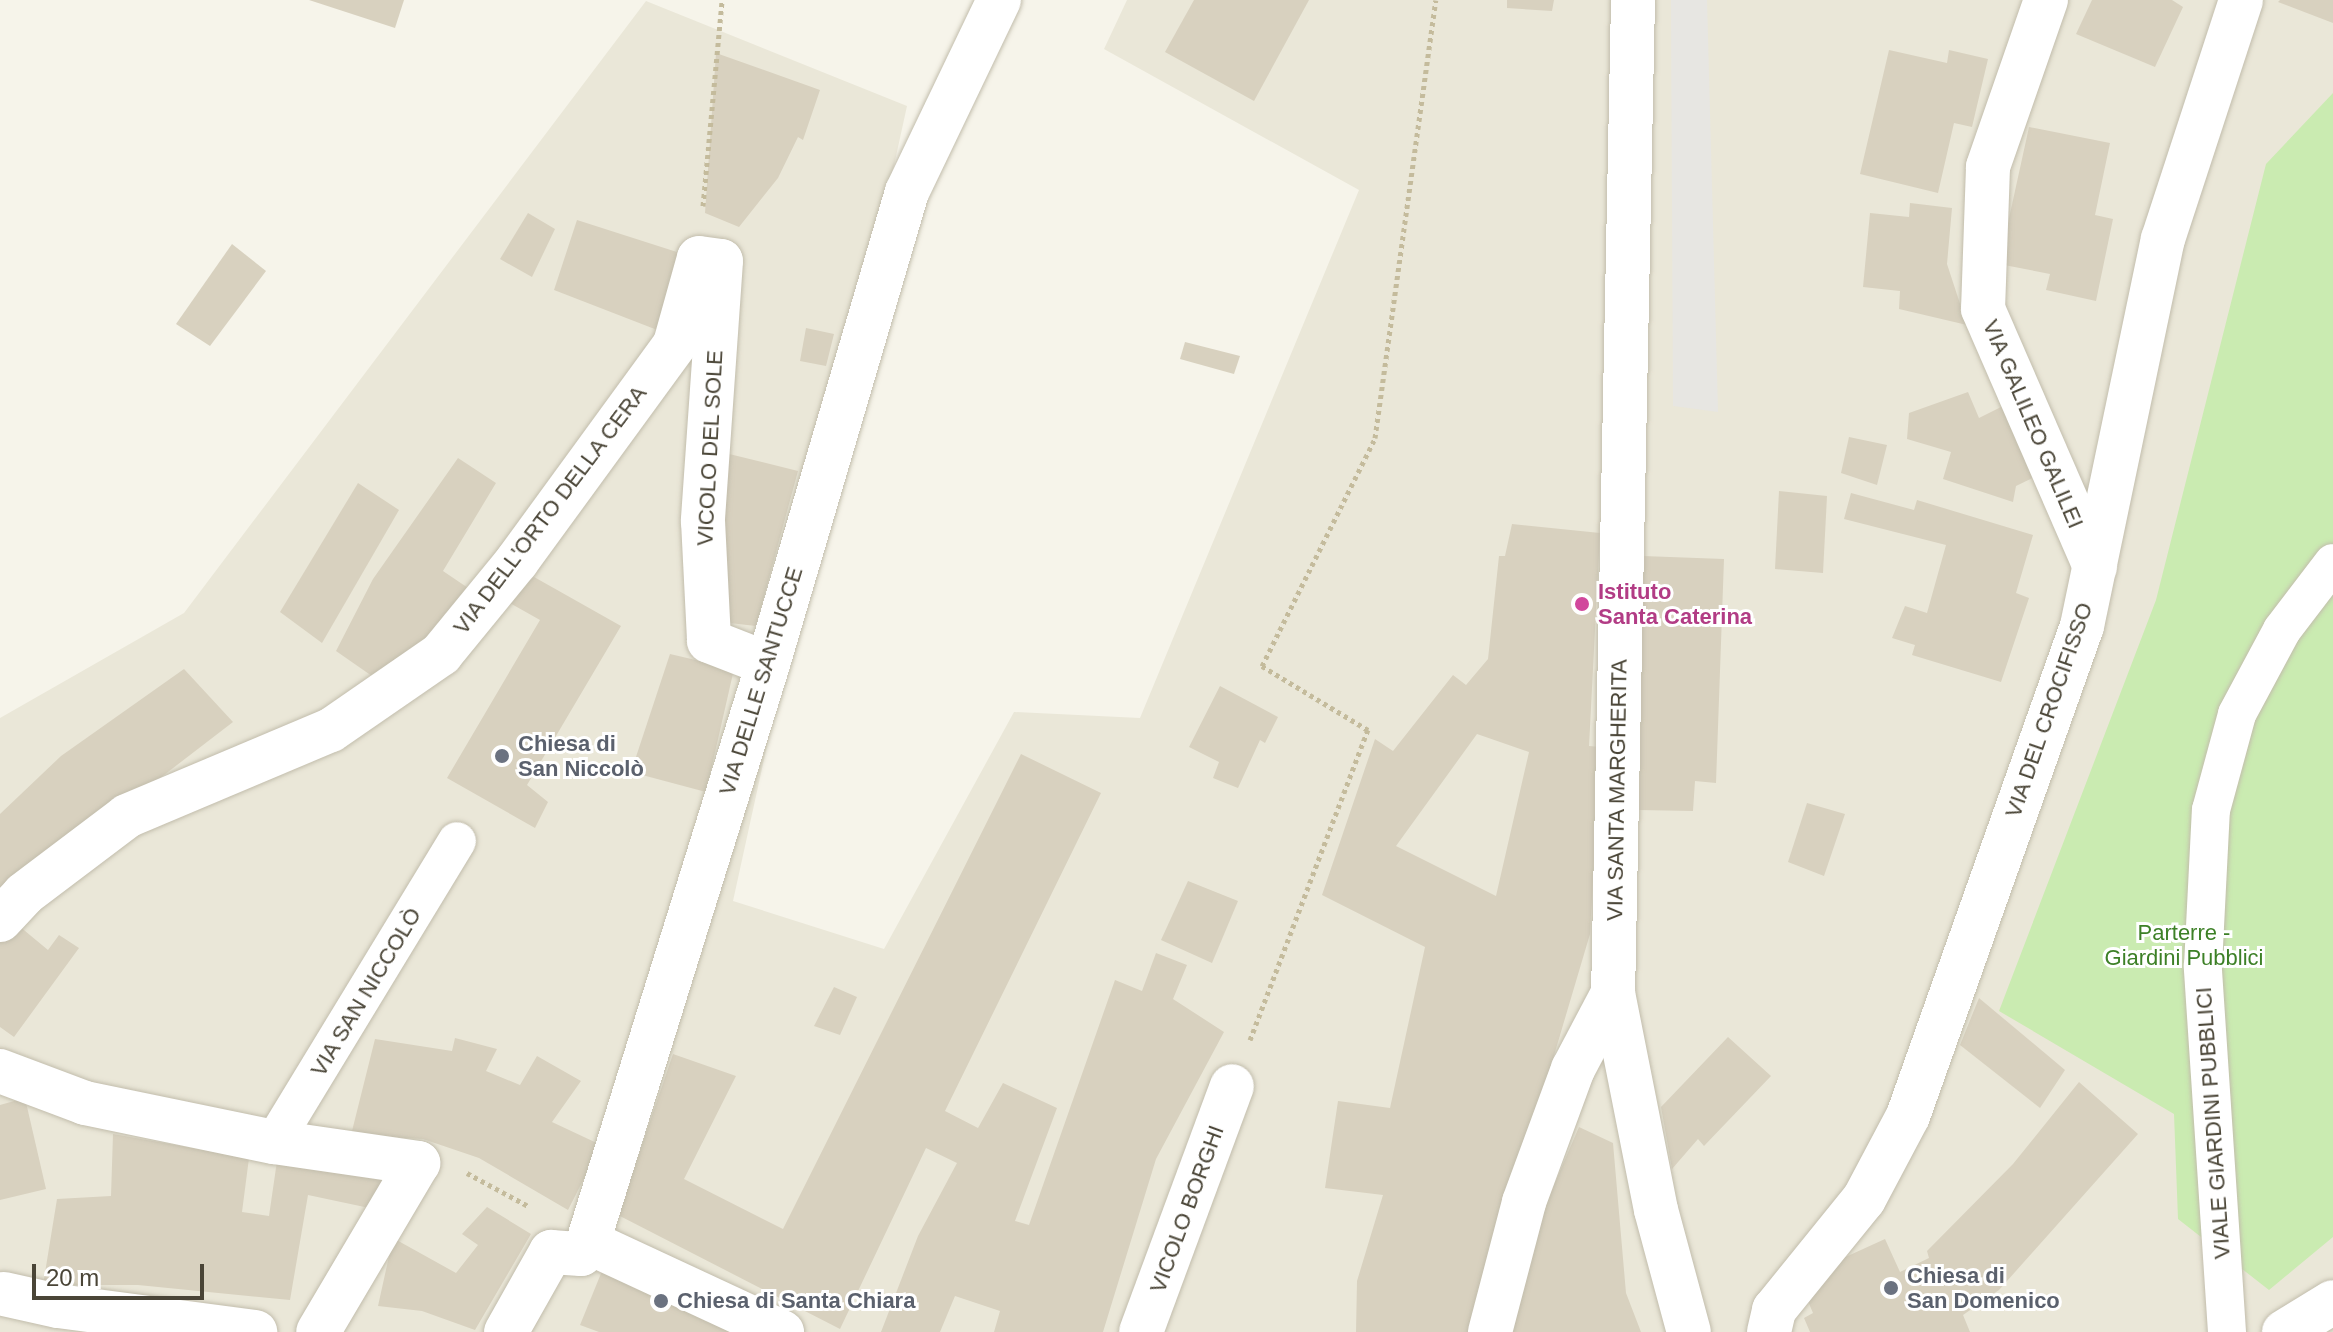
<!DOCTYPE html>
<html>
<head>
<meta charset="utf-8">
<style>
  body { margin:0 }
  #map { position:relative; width:2333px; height:1332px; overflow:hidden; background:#f6f4ea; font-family:Helvetica,sans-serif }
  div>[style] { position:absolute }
  .residential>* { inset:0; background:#eae7d8 }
  .green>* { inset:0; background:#caebb1 }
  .parking>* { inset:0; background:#e7e6e2 }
  .building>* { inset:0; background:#d8d1bf }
  .path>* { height:5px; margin-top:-2.5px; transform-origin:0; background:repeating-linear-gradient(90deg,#c4bb9c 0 4px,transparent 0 8px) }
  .roads { filter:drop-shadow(0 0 2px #c2bdac) drop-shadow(0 0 2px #c2bdac) }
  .pedestrian>* { height:38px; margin:-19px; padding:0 19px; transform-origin:19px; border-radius:19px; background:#fff }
  .minor>* { height:44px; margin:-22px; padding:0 22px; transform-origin:22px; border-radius:22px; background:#fff }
  .dots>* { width:22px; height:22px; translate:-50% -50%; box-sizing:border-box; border:4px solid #fff; border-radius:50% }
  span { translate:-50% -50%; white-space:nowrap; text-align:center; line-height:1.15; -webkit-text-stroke:6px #fff; paint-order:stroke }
  .street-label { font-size:22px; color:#4a4537 }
  .hotel-label { font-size:22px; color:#b23c85; font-weight:700 }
  .left { translate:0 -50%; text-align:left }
  .worship-label { font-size:22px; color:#5b616d; font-weight:700 }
  .park-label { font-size:22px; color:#3d8027 }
  .scale { position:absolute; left:32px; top:1264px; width:172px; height:36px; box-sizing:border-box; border:4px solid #4a4537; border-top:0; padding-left:10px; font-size:24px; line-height:28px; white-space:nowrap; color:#4a4537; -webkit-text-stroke:6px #fff; paint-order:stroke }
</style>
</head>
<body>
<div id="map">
  <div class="residential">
    <div style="clip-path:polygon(1127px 0,2333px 0,2333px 1332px,0 1332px,0 718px,184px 613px,646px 1px,907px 106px,733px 901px,884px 949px,1014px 712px,1140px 718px,1359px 190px,1104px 49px)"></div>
  </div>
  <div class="green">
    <div style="clip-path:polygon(2333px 93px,2333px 1237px,2269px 1290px,2178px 1219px,2174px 1114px,1999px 1011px,2156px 600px,2266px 164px)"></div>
  </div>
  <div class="parking">
    <div style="clip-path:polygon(1671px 0,1707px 0,1718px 412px,1673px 406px)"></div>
  </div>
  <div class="building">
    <div style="clip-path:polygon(309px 0,404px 0,395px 28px)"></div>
    <div style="clip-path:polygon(1194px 0,1309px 0,1254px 101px,1165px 52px)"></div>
    <div style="clip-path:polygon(1507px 0,1554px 0,1552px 11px,1507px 8px)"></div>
    <div style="clip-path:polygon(2092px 0,2172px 0,2183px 7px,2155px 67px,2076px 34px)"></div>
    <div style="clip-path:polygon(2280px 0,2333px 0,2333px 23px,2278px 2px)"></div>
    <div style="clip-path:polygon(1889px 50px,1947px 63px,1949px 50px,1988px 59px,1972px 127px,1954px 123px,1938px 193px,1860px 174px)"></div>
    <div style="clip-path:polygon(716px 53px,820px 90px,803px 140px,798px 137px,778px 178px,739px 227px,705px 213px)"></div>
    <div style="clip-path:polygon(2029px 127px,2110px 143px,2095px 215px,2113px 219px,2096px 301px,2046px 290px,2050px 274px,1999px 264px)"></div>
    <div style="clip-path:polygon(1910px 203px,1952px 208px,1947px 264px,1967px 325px,1899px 309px,1900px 291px,1863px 287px,1870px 213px,1909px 217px)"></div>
    <div style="clip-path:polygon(528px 213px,555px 229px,532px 277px,500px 259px)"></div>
    <div style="clip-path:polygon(577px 220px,680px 253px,665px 333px,554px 290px)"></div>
    <div style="clip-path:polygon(232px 244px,266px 271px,210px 346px,176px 324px)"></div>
    <div style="clip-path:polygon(806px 328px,834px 334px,826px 366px,800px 361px)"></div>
    <div style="clip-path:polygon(1185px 342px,1240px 356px,1234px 374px,1180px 359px)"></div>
    <div style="clip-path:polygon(1968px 392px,1979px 418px,2009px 403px,2043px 473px,2016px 486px,2013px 502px,1943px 479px,1951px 452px,1907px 439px,1909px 413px)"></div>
    <div style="clip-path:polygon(1849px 437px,1887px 445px,1877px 485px,1841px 473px)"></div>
    <div style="clip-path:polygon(721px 452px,798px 471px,756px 626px,721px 622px)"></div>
    <div style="clip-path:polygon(458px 458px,496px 483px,443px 571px,471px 590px,445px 625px,382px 683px,336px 651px,373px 579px)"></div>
    <div style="clip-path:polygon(358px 483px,399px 510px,322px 643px,280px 612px)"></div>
    <div style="clip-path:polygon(1779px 491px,1827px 496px,1823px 573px,1775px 569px)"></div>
    <div style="clip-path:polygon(1851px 493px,1914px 510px,1917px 500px,2033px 535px,2016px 593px,2029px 598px,2001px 682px,1912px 655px,1915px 645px,1892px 638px,1905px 606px,1927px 613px,1946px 545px,1844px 519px)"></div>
    <div style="clip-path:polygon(evenodd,1512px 524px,1600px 533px,1589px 746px,1600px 747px,1590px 934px,1472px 1332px,1356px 1332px,1357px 1281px,1383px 1195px,1325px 1188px,1338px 1101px,1390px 1108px,1425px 947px,1322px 895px,1375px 739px,1393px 751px,1453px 675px,1466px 685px,1488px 659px,1499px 556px,1505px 556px,1512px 524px,1477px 734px,1529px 752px,1496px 896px,1396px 846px,1477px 734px)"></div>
    <div style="clip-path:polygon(1643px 556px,1724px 559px,1716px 783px,1695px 781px,1693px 811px,1639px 810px)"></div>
    <div style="clip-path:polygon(527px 573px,621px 626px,527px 785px,548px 802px,535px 828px,447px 778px,540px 620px,506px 601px)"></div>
    <div style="clip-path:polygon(670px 654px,734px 669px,706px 792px,631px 772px)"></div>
    <div style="clip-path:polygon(184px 669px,233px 722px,0 901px,0 814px,61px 756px)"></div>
    <div style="clip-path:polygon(1220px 686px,1278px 717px,1265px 743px,1260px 740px,1238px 788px,1213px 778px,1219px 762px,1189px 747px)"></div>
    <div style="clip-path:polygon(1021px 754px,1101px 793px,945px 1111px,978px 1128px,1003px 1083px,1057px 1108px,1015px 1221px,1029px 1225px,1115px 980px,1142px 991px,1156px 953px,1187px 965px,1173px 999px,1224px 1032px,1156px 1159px,1103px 1332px,994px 1332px,1000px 1311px,955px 1296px,940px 1332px,881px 1332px,918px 1236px,957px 1163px,926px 1148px,840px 1329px,618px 1215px,673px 1054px,736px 1076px,684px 1179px,783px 1229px)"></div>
    <div style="clip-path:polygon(1807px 803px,1845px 814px,1824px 876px,1788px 862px)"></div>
    <div style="clip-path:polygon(1188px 881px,1238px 901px,1212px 963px,1161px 940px)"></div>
    <div style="clip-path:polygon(13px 921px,48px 950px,59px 935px,79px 948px,14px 1037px,0 1027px,0 935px)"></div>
    <div style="clip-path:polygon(834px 987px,857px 997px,840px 1035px,814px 1026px)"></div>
    <div style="clip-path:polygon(1979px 998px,2065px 1070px,2040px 1108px,1960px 1045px)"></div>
    <div style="clip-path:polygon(1728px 1037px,1771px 1076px,1704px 1146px,1698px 1139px,1672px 1169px,1661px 1107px)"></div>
    <div style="clip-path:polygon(455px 1038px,497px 1049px,486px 1071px,520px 1085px,537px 1056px,581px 1081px,552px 1122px,601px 1145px,568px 1210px,479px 1158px,423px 1139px,351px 1135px,375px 1039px,452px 1051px)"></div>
    <div style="clip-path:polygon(2079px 1082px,2138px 1134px,1999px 1290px,1963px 1315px,1970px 1332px,1810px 1332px,1804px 1318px,1813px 1313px,1802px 1287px,1828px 1265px,1885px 1239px,1900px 1272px,1929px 1258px,1927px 1251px,2013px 1164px)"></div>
    <div style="clip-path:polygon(25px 1098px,46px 1189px,0 1200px,0 1105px)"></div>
    <div style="clip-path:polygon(1579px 1127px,1613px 1143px,1626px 1293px,1641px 1332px,1513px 1332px,1535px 1229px)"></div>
    <div style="clip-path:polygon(113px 1134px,249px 1158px,242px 1212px,269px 1216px,277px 1161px,384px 1176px,374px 1209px,308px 1195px,290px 1300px,138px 1285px,43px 1285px,57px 1199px,111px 1196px)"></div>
    <div style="clip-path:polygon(487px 1207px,531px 1234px,475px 1330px,422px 1311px,378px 1306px,393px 1238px,456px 1273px,478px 1245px,462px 1234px)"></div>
    <div style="clip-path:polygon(602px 1271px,753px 1332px,599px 1332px,580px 1325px)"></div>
  </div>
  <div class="path">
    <div style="left:703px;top:206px;width:207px;rotate:-84.7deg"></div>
    <div style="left:1250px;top:1040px;width:332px;rotate:-69.2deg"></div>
    <div style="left:1368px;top:730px;width:124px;rotate:-148.9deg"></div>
    <div style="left:1262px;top:666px;width:254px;rotate:-63.6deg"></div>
    <div style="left:1375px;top:438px;width:442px;rotate:-82.1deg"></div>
    <div style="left:467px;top:1173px;width:69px;rotate:28.4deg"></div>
  </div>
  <div class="roads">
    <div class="pedestrian">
      <div style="left:274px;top:1142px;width:352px;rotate:-58.7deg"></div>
      <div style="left:2227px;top:1332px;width:367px;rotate:-93.8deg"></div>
      <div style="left:2203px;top:966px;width:156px;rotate:-87.1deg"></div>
      <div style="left:2211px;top:810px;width:99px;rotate:-74.8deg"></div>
      <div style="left:2237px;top:714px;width:95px;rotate:-61.8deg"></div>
      <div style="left:2282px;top:630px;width:84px;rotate:-52.7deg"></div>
    </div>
    <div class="minor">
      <div style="left:1633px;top:0;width:993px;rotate:91.15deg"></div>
      <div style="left:1613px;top:993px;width:221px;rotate:78.8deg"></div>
      <div style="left:1656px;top:1210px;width:126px;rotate:74.9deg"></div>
      <div style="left:2046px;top:0;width:177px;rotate:109.2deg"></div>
      <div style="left:1988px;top:167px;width:142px;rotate:92deg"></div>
      <div style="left:1983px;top:309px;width:281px;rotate:66.5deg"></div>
      <div style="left:0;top:920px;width:35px;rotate:-47deg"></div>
      <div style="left:24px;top:894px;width:129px;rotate:-37.1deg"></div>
      <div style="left:127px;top:816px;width:221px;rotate:-22.9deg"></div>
      <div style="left:331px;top:730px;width:134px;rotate:-34.6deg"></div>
      <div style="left:441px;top:654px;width:120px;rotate:-50.7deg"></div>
      <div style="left:517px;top:561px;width:268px;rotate:-53.9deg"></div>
      <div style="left:675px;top:344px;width:89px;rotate:-74.4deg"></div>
      <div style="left:699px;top:258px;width:22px;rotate:8deg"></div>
      <div style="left:721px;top:261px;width:261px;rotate:94deg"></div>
      <div style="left:703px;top:521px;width:120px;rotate:87.1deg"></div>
      <div style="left:709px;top:641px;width:63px;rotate:21.3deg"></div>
      <div style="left:0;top:1071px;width:91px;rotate:20.6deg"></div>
      <div style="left:85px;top:1103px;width:193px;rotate:11.7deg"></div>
      <div style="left:274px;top:1142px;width:146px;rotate:8.3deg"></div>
      <div style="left:418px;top:1163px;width:196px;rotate:120.6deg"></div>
      <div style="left:588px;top:1242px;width:214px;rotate:24.9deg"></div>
      <div style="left:4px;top:1294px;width:55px;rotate:12.5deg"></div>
      <div style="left:58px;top:1306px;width:199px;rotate:7.5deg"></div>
      <div style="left:506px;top:1332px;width:92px;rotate:-60.6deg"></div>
      <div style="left:551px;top:1252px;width:30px;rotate:4deg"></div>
      <div style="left:581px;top:1254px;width:14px;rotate:-60deg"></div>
      <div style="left:588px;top:1242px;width:605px;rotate:-72.7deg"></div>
      <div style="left:768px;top:664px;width:492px;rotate:-73.6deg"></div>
      <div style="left:907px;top:192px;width:213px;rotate:-64.4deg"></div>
      <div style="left:1141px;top:1332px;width:262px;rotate:-69.7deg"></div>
      <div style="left:1490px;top:1332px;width:134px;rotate:-75.3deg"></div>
      <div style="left:1524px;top:1202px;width:142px;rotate:-69.8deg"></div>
      <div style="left:1573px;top:1069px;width:86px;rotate:-62.2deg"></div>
      <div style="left:1769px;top:1332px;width:23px;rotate:-77deg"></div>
      <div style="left:1774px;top:1310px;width:143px;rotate:-51deg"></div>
      <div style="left:1864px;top:1199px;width:94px;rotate:-62.1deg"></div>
      <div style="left:1908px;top:1116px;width:520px;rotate:-70.45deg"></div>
      <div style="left:2082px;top:626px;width:395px;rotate:-78.2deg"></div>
      <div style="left:2163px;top:239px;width:251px;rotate:-71.9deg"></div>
      <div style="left:2284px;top:1332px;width:57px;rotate:-31.5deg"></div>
    </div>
  </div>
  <div class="dots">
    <div style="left:1582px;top:604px;background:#d1479c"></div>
    <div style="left:502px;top:756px;background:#6b7280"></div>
    <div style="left:1891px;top:1288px;background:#6b7280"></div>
    <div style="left:661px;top:1301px;background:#6b7280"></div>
  </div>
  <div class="street-label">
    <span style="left:2033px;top:424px;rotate:67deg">VIA GALILEO GALILEI</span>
    <span style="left:710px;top:448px;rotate:-87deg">VICOLO DEL SOLE</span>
    <span style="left:550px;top:510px;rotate:-53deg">VIA DELL'ORTO DELLA CERA</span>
    <span style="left:761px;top:681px;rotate:-73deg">VIA DELLE SANTUCCE</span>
    <span style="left:2049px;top:710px;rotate:-71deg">VIA DEL CROCIFISSO</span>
    <span style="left:1617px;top:790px;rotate:-89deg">VIA SANTA MARGHERITA</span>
    <span style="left:366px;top:992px;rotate:-59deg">VIA SAN NICCOLÒ</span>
    <span style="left:2213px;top:1123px;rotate:-94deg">VIALE GIARDINI PUBBLICI</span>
    <span style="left:1187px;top:1209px;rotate:-70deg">VICOLO BORGHI</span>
  </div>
  <div class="hotel-label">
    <span class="left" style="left:1598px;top:604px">Istituto<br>Santa Caterina</span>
  </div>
  <div class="worship-label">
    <span class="left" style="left:518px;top:756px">Chiesa di<br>San Niccolò</span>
    <span class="left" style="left:1907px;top:1288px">Chiesa di<br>San Domenico</span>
    <span class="left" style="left:677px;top:1301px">Chiesa di Santa Chiara</span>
  </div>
  <div class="park-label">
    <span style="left:2184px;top:945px">Parterre -<br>Giardini Pubblici</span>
  </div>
  <div class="scale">20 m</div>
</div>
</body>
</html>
